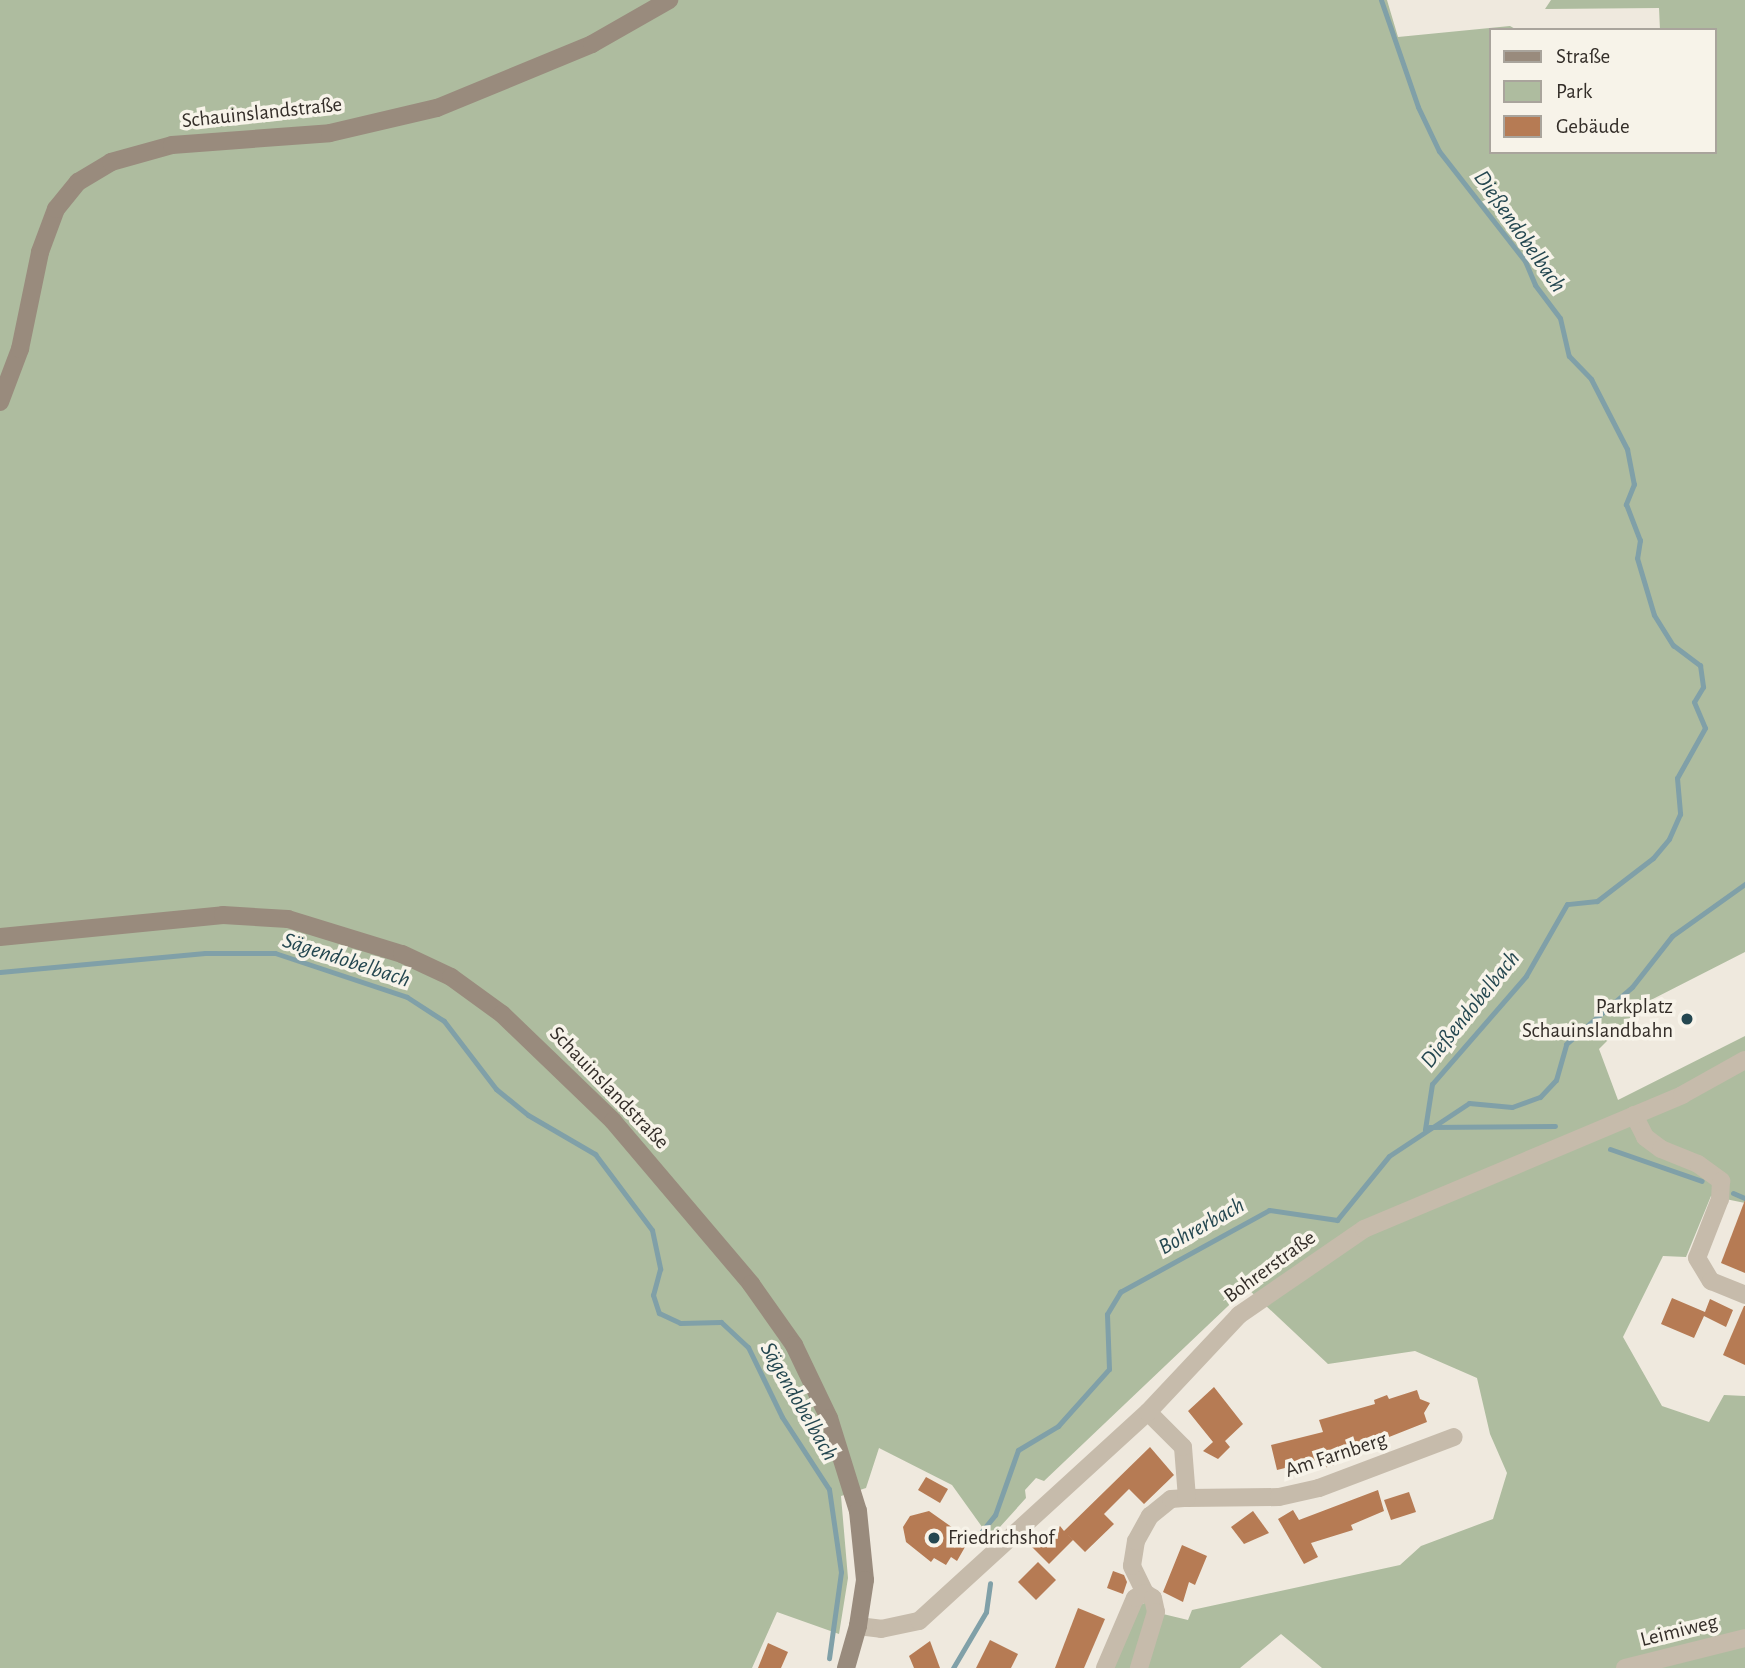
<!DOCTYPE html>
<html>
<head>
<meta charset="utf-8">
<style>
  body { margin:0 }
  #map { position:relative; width:1745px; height:1668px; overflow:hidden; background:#efe9de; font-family:"Alegreya Sans",sans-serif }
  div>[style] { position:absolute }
  .green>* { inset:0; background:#aebc9f }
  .stream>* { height:5px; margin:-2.5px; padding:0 2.5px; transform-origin:2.5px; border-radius:2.5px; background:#80a0a8 }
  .building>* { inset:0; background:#b67b54 }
  .minor>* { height:18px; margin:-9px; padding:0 9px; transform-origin:9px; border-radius:9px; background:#c6bbab }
  .tertiary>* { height:18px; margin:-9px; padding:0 9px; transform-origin:9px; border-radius:9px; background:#c6bbab }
  .secondary>* { height:18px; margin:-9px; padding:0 9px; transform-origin:9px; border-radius:9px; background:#998b7d }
  .dots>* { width:19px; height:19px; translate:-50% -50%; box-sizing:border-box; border:4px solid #f7f3e9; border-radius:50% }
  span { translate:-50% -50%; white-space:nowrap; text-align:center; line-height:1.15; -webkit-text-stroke:7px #f7f3e9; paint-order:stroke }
  .street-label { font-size:21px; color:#342e29 }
  .poi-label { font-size:21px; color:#342e29 }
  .right { translate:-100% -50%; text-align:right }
  .left { translate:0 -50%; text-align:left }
  .water-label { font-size:23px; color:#244750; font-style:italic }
  .legend { position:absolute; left:1489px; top:28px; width:228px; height:126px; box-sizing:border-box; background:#f7f3e9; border:2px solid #a9a49c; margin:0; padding:9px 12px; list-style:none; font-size:21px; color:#342e29 }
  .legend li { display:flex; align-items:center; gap:14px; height:35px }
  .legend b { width:35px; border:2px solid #a9a49c }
</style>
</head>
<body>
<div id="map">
  <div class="green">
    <div style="clip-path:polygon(0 0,1387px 0,1398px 37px,1510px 26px,1517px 30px,1491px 30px,1491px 152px,1715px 152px,1715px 30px,1660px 30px,1659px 8px,1545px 9px,1551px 0,1745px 0,1745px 952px,1645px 1003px,1599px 1049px,1618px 1100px,1745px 1036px,1745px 1203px,1711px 1196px,1686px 1257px,1663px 1256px,1623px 1337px,1662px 1406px,1709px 1422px,1724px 1395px,1745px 1396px,1745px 1668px,1322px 1668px,1281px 1634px,1240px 1668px,1146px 1668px,1163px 1614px,1188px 1620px,1192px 1610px,1400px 1565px,1421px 1546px,1493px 1519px,1507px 1473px,1490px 1434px,1477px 1378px,1415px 1351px,1328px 1364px,1247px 1288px,1044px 1481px,1036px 1478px,1025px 1490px,1026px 1498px,990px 1538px,952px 1485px,879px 1448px,866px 1488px,841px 1496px,848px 1578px,839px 1634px,777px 1612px,752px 1668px,0 1668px)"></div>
    <div style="clip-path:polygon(1147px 1602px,1149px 1609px,1135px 1668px,1110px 1668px,1138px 1606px)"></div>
  </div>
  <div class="stream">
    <div style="left:1381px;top:0;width:113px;rotate:70.9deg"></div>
    <div style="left:1418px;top:107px;width:49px;rotate:64.5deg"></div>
    <div style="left:1439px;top:151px;width:140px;rotate:52deg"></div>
    <div style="left:1525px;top:261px;width:26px;rotate:67deg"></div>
    <div style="left:1535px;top:285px;width:41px;rotate:52.9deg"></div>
    <div style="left:1560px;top:318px;width:39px;rotate:77deg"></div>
    <div style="left:1569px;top:356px;width:32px;rotate:46deg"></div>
    <div style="left:1591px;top:379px;width:79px;rotate:62.8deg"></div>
    <div style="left:1627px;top:449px;width:36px;rotate:79deg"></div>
    <div style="left:1634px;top:484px;width:22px;rotate:112deg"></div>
    <div style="left:1626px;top:504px;width:39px;rotate:69deg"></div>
    <div style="left:1640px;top:540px;width:18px;rotate:99deg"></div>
    <div style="left:1637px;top:558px;width:59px;rotate:73.4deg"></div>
    <div style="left:1654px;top:615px;width:36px;rotate:58deg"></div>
    <div style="left:1673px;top:645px;width:34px;rotate:37deg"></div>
    <div style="left:1700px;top:665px;width:22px;rotate:82deg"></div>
    <div style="left:1703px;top:687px;width:17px;rotate:121deg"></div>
    <div style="left:1694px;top:702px;width:28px;rotate:67deg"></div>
    <div style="left:1705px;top:728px;width:57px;rotate:119.2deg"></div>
    <div style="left:1677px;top:778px;width:36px;rotate:85deg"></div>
    <div style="left:1680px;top:814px;width:27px;rotate:114deg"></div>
    <div style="left:1669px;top:839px;width:25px;rotate:130deg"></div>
    <div style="left:1653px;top:858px;width:71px;rotate:142.5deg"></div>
    <div style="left:1597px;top:901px;width:30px;rotate:174deg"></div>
    <div style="left:1567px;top:904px;width:83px;rotate:119.7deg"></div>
    <div style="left:1526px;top:976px;width:143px;rotate:131deg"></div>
    <div style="left:1432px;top:1084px;width:46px;rotate:98.8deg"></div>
    <div style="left:0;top:972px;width:206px;rotate:-5.3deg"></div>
    <div style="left:205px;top:953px;width:70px"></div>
    <div style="left:275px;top:953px;width:139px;rotate:18.4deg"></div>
    <div style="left:407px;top:997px;width:44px;rotate:33deg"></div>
    <div style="left:444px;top:1021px;width:86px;rotate:52.6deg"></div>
    <div style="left:496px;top:1089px;width:41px;rotate:39.1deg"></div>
    <div style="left:528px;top:1115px;width:78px;rotate:30.2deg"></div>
    <div style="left:595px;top:1154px;width:95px;rotate:53.1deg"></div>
    <div style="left:652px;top:1230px;width:40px;rotate:78deg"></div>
    <div style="left:660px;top:1269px;width:27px;rotate:105deg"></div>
    <div style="left:653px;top:1295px;width:19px;rotate:72deg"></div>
    <div style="left:659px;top:1313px;width:23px;rotate:25deg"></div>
    <div style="left:680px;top:1323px;width:41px;rotate:-1.4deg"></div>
    <div style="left:721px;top:1322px;width:37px;rotate:43deg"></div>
    <div style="left:748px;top:1347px;width:78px;rotate:64.1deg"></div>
    <div style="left:782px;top:1417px;width:86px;rotate:56.9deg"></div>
    <div style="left:829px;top:1489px;width:84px;rotate:81.8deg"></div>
    <div style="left:841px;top:1572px;width:87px;rotate:97.9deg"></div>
    <div style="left:1429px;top:1127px;width:126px;rotate:-0.5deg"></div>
    <div style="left:1610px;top:1149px;width:97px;rotate:19.2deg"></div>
    <div style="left:1733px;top:1193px;width:13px;rotate:23deg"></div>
    <div style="left:982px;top:1531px;width:21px;rotate:-51deg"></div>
    <div style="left:995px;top:1515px;width:69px;rotate:-70.5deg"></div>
    <div style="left:1018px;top:1450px;width:47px;rotate:-31deg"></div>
    <div style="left:1058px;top:1426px;width:76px;rotate:-48.2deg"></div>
    <div style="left:1109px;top:1369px;width:55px;rotate:-92.1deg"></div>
    <div style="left:1107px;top:1314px;width:26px;rotate:-59deg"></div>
    <div style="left:1120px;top:1292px;width:170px;rotate:-28.8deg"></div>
    <div style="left:1269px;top:1210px;width:69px;rotate:8.4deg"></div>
    <div style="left:1337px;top:1220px;width:82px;rotate:-50.9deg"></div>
    <div style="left:1389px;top:1156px;width:96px;rotate:-33.5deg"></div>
    <div style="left:1469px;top:1103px;width:43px;rotate:5.3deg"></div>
    <div style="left:1512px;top:1107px;width:30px;rotate:-20deg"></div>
    <div style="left:1540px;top:1097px;width:23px;rotate:-47deg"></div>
    <div style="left:1556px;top:1080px;width:37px;rotate:-74deg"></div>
    <div style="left:1566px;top:1044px;width:87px;rotate:-40.8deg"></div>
    <div style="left:1632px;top:987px;width:65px;rotate:-51.9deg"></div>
    <div style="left:1672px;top:936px;width:90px;rotate:-35.5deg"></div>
    <div style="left:953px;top:1668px;width:65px;rotate:-59.5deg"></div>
    <div style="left:986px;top:1612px;width:29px;rotate:-82deg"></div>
  </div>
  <div class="building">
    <div style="clip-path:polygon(1745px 1200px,1745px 1273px,1721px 1263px)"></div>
    <div style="clip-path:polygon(1672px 1298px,1705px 1312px,1710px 1299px,1733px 1310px,1726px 1327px,1704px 1316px,1694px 1338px,1661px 1324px)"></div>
    <div style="clip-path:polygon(1744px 1306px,1745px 1306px,1745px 1365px,1723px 1355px)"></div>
    <div style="clip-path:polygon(1214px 1387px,1243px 1424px,1225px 1441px,1230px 1447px,1218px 1459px,1203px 1451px,1213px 1442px,1188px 1411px)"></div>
    <div style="clip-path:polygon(1417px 1390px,1420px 1399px,1430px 1403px,1424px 1413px,1427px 1422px,1336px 1458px,1338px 1464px,1324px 1468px,1321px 1459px,1277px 1470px,1271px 1445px,1323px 1432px,1319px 1420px,1375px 1404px,1374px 1400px,1387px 1395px,1389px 1399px)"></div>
    <div style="clip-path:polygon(1150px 1447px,1174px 1475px,1144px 1504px,1129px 1489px,1104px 1514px,1114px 1524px,1085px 1552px,1067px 1534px,1073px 1540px,1049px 1564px,1031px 1546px,1043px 1533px,1048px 1538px,1060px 1526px,1064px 1531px)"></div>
    <div style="clip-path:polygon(926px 1477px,948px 1489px,940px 1503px,918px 1490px)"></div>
    <div style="clip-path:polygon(1378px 1490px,1384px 1511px,1351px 1525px,1353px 1530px,1311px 1543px,1318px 1557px,1304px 1564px,1278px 1519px,1293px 1510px,1299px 1520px)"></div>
    <div style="clip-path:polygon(1409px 1492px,1416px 1512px,1391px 1520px,1384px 1500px)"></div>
    <div style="clip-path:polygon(929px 1511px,963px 1535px,958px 1543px,965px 1547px,957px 1561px,951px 1557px,946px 1565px,934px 1558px,931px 1562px,906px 1542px,903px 1527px,910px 1516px)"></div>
    <div style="clip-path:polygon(1253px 1511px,1269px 1533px,1244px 1544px,1231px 1527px)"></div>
    <div style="clip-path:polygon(1182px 1545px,1207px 1556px,1195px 1585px,1189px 1582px,1183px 1602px,1163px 1592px)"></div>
    <div style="clip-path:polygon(1038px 1562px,1056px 1580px,1036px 1600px,1018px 1582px)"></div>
    <div style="clip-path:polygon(1113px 1571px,1124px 1575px,1127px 1582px,1123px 1594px,1107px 1588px)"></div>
    <div style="clip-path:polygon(1078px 1608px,1105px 1619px,1084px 1668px,1055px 1668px)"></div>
    <div style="clip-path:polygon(990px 1640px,1018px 1654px,1011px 1668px,976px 1668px)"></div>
    <div style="clip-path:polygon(930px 1641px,940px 1668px,914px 1668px,909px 1656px)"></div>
    <div style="clip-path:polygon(768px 1643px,788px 1652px,781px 1668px,758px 1668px)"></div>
  </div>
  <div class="minor">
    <div style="left:1634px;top:1115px;width:25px;rotate:63deg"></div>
    <div style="left:1645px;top:1137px;width:20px;rotate:37deg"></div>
    <div style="left:1661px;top:1149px;width:40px;rotate:22deg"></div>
    <div style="left:1698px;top:1164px;width:29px;rotate:36deg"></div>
    <div style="left:1721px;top:1181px;width:18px;rotate:93deg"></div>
    <div style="left:1720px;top:1199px;width:63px;rotate:111.3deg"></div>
    <div style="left:1697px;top:1258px;width:27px;rotate:59deg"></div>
    <div style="left:1711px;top:1281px;width:37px;rotate:22deg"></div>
    <div style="left:1187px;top:1498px;width:92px;rotate:-0.6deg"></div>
    <div style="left:1279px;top:1497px;width:41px;rotate:-12.7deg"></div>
    <div style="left:1319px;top:1488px;width:144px;rotate:-20.7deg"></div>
    <div style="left:1145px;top:1593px;width:30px;rotate:-116deg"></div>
    <div style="left:1132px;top:1566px;width:25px;rotate:-81deg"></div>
    <div style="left:1136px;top:1541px;width:29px;rotate:-61deg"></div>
    <div style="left:1150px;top:1516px;width:27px;rotate:-39deg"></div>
    <div style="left:1171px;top:1499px;width:16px;rotate:-4deg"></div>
    <div style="left:1187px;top:1498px;width:51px;rotate:-94.5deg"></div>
    <div style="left:1183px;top:1447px;width:49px;rotate:-135deg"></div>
    <div style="left:1105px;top:1668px;width:76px;rotate:-66.8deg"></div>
    <div style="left:1135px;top:1598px;width:11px;rotate:-27deg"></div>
    <div style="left:1145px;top:1593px;width:9px;rotate:32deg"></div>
    <div style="left:1153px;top:1598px;width:14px;rotate:78deg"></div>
    <div style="left:1156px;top:1612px;width:59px;rotate:106.9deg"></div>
    <div style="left:1625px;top:1668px;width:124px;rotate:-14deg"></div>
  </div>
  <div class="tertiary">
    <div style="left:858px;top:1626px;width:23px;rotate:7deg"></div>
    <div style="left:881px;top:1629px;width:39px;rotate:-12deg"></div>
    <div style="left:919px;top:1621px;width:310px;rotate:-42.4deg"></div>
    <div style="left:1148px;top:1412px;width:133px;rotate:-46.8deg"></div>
    <div style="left:1239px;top:1315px;width:152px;rotate:-34.5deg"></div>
    <div style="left:1364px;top:1229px;width:345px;rotate:-22.8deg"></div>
    <div style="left:1682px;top:1095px;width:72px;rotate:-29.1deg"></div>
  </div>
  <div class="secondary">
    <div style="left:0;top:402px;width:57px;rotate:-69.3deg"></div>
    <div style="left:20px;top:349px;width:99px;rotate:-78.3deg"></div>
    <div style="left:40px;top:252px;width:46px;rotate:-69.6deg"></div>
    <div style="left:56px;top:209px;width:35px;rotate:-51deg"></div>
    <div style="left:78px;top:182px;width:39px;rotate:-31deg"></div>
    <div style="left:111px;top:162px;width:63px;rotate:-15.6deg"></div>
    <div style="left:172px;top:145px;width:158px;rotate:-4.3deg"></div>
    <div style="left:330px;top:133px;width:110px;rotate:-13.2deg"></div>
    <div style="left:437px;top:108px;width:168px;rotate:-22.4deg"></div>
    <div style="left:592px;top:44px;width:89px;rotate:-29.7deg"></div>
    <div style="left:0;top:937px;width:224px;rotate:-5.6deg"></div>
    <div style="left:223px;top:915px;width:65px;rotate:3.5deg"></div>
    <div style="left:288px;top:919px;width:119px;rotate:17.1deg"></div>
    <div style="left:402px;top:954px;width:54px;rotate:25.1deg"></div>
    <div style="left:451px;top:977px;width:63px;rotate:36deg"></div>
    <div style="left:502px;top:1014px;width:154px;rotate:43.9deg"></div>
    <div style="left:613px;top:1121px;width:214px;rotate:49.7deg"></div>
    <div style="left:751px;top:1284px;width:75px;rotate:54.8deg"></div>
    <div style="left:794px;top:1345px;width:81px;rotate:64.4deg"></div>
    <div style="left:829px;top:1418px;width:97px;rotate:72.7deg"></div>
    <div style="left:858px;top:1511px;width:69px;rotate:84.2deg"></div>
    <div style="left:865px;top:1580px;width:47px;rotate:98.7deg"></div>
    <div style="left:858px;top:1626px;width:44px;rotate:105.9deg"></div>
  </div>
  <div class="dots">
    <div style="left:1687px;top:1019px;background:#244750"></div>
    <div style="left:934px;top:1538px;background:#244750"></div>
  </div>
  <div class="street-label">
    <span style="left:262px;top:113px;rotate:-6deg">Schauinslandstraße</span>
    <span style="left:609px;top:1088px;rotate:46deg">Schauinslandstraße</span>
    <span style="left:1270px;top:1267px;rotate:-36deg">Bohrerstraße</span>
    <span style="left:1336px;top:1455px;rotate:-18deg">Am Farnberg</span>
    <span style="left:1679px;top:1631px;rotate:-14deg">Leimiweg</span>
  </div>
  <div class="poi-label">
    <span class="right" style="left:1673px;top:1019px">Parkplatz<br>Schauinslandbahn</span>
    <span class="left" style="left:948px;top:1538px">Friedrichshof</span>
  </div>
  <div class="water-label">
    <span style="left:1519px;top:232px;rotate:55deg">Dießendobelbach</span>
    <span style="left:346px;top:961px;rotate:18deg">Sägendobelbach</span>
    <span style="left:1471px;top:1010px;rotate:-51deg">Dießendobelbach</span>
    <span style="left:1202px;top:1227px;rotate:-29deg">Bohrerbach</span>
    <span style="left:798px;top:1402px;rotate:60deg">Sägendobelbach</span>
  </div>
  <ul class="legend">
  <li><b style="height:9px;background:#998b7d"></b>Straße</li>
  <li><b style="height:19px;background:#aebc9f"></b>Park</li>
  <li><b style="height:19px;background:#b67b54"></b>Gebäude</li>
  </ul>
</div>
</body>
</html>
